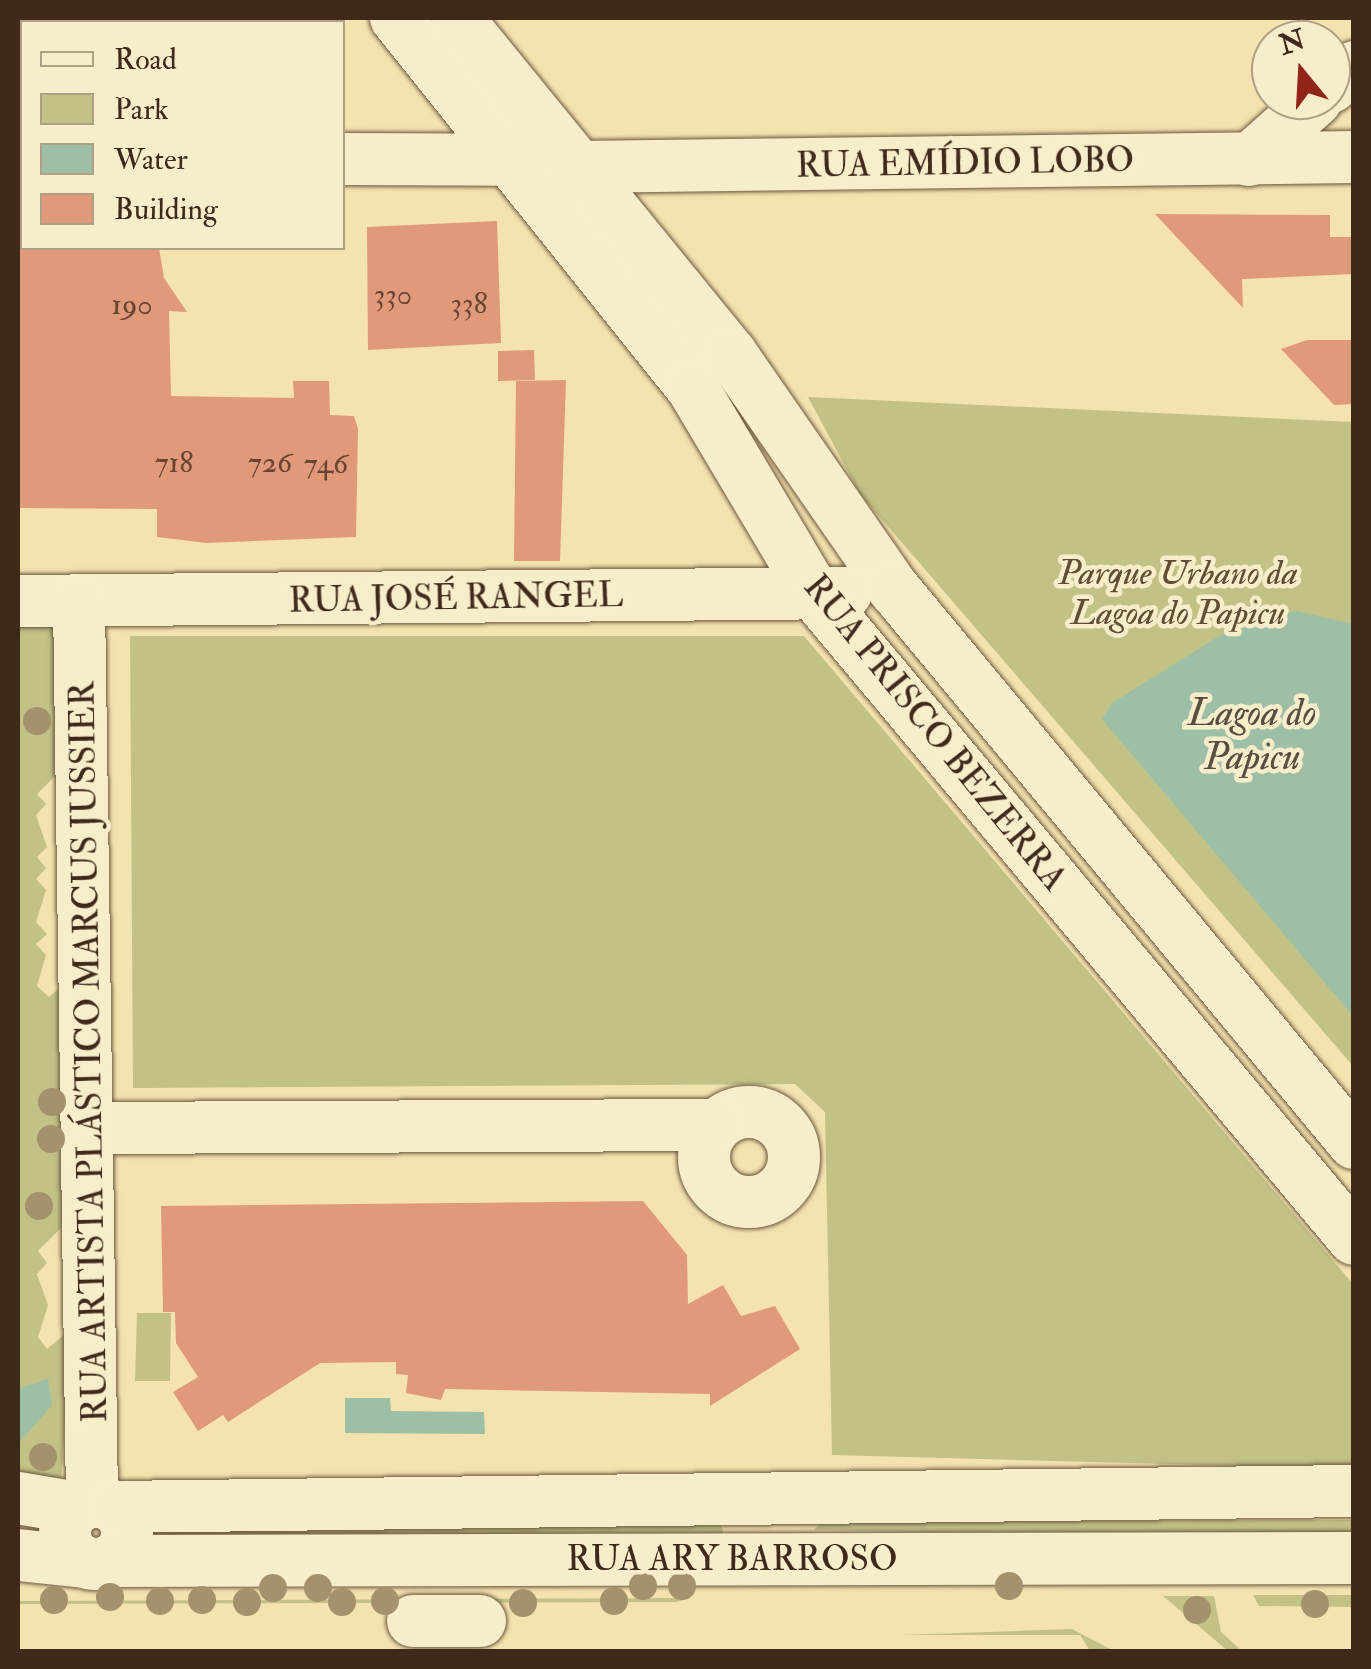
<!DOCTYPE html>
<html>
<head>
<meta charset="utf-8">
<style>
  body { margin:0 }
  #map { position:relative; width:1371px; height:1669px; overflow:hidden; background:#f4e3af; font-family:"IM FELL Double Pica",serif }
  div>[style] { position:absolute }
  .green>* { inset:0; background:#c2c186 }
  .water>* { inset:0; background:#9dbfa5 }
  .building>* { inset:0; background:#e09979 }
  .roads { filter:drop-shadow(0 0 2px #6c5840) drop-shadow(0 0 2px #6c5840) }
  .minor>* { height:52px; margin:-26px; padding:0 26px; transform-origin:26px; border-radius:26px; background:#f8edcb }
  .minor>.ring { margin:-26px; padding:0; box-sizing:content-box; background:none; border:52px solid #f8edcb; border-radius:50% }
  .trees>* { width:28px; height:28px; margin:-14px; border-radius:50%; background:#a3926c }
  span { translate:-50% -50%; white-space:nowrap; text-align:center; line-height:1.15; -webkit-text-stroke:9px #f8edcb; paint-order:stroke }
  .number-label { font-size:30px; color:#674532 }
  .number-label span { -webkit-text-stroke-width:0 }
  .street-label { font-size:35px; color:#3f291b }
  .park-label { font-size:35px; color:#604f36; font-style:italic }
  .water-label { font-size:38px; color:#564e3e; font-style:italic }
  .frame { position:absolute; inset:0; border:20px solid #3f291b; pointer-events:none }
  .legend { position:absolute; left:20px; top:20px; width:325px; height:230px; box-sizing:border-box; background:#f8edcb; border:2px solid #ae9f85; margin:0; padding:12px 18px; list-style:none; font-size:30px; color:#3f291b }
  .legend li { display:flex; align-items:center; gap:20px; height:50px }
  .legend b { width:50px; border:2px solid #ae9f85 }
  .north { position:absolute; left:1251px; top:20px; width:100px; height:100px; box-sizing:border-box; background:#f8edcb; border:2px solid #ae9f85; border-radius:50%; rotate:342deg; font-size:28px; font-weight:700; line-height:40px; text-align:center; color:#3f291b }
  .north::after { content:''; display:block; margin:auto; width:35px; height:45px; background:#8f2418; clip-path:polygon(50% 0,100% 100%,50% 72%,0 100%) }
</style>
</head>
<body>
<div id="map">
  <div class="green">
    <div style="clip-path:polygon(808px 397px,1353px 422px,1353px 1066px,860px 494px)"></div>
    <div style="clip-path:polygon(18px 625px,56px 628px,69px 762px,37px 794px,46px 804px,36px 815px,47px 847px,37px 857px,46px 868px,36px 879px,46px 890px,36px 922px,47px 934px,36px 944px,46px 955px,37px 986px,49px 997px,70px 979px,70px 1219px,38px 1251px,47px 1263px,37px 1274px,48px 1305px,38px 1337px,47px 1349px,71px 1329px,61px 1480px,18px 1478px)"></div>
    <div style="clip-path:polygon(130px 636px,804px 636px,1353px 1284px,1353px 1469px,832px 1455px,825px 1112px,795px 1084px,133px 1088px)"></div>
    <div style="clip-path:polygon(137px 1313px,171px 1313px,170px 1381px,135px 1381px)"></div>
    <div style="clip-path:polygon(1353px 1520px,1354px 1540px,814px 1530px,823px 1521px)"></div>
    <div style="clip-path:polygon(721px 1524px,724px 1536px,136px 1536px,137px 1529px)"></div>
    <div style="clip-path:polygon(1253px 1595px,1353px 1595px,1353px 1607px,1259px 1606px)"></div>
    <div style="clip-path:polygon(1163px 1596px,1214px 1596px,1221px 1632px,1242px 1651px,1228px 1651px)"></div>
    <div style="clip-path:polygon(690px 1598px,676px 1602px,18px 1604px,18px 1601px)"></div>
    <div style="clip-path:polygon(1072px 1629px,1114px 1651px,1090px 1651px,1080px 1635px,901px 1635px)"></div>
  </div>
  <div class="water">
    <div style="clip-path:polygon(1296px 611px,1353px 624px,1353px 1016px,1102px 719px,1112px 703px,1229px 630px)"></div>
    <div style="clip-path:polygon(48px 1379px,52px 1405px,18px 1444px,18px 1389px)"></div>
    <div style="clip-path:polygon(345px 1398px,390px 1398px,391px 1411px,484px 1412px,485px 1434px,345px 1433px)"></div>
  </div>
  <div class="building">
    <div style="clip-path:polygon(1155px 214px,1330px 215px,1330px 237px,1354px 237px,1354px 274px,1242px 279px,1243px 308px)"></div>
    <div style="clip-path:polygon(497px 221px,501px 343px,368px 350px,367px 227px)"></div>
    <div style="clip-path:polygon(20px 248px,159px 248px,164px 278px,187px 312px,169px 311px,171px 396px,294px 398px,293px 381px,329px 381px,330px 415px,354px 416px,358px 429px,356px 537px,207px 543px,157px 537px,157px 509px,20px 508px)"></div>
    <div style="clip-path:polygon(1307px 340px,1354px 340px,1354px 404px,1334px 405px,1281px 349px)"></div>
    <div style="clip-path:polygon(534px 350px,535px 380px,498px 381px,498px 351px)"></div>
    <div style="clip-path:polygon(566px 380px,560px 561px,514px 561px,516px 381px)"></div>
    <div style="clip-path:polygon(643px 1201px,687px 1255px,688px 1304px,723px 1285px,741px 1316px,775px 1306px,800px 1349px,710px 1406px,710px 1394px,445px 1389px,441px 1400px,406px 1393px,408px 1375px,396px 1374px,396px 1362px,320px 1363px,228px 1422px,223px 1415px,198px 1431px,173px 1392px,198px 1377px,176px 1343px,175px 1312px,163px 1312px,161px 1206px)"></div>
  </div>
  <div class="roads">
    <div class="minor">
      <div style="left:396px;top:18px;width:473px;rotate:51.3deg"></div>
      <div style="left:692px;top:387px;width:243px;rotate:59.3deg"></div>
      <div style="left:816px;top:596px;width:838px;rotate:50.08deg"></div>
      <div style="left:457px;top:18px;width:434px;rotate:50.8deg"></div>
      <div style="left:731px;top:354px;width:286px;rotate:55.3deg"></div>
      <div style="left:894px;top:589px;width:720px;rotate:50.3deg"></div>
      <div style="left:1331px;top:87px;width:30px;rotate:-41deg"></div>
      <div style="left:18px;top:157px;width:4px"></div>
      <div style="left:342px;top:159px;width:167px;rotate:0.3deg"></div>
      <div style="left:1249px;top:160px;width:90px;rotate:-41.8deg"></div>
      <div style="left:577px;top:167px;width:777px;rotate:-0.74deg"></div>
      <div style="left:18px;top:601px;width:828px;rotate:-0.55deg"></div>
      <div style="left:79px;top:602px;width:900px;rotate:89.17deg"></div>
      <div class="ring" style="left:704px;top:1112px;width:38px;height:38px"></div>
      <div style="left:93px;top:1128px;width:623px;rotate:-0.28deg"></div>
      <div style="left:18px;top:1498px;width:60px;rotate:9.6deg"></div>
      <div class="ring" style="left:65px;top:1502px;width:10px;height:10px"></div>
      <div style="left:114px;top:1507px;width:1240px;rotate:-0.74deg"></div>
      <div style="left:18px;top:1555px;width:67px;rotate:6deg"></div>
      <div style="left:110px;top:1561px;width:1244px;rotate:-0.14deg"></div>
      <div style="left:413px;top:1621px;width:67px"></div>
    </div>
  </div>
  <div class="trees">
    <div style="left:37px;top:721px"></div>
    <div style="left:52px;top:1102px"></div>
    <div style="left:51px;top:1139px"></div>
    <div style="left:39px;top:1206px"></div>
    <div style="left:43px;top:1457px"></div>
    <div style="left:643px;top:1586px"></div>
    <div style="left:682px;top:1586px"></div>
    <div style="left:1009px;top:1586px"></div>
    <div style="left:273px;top:1588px"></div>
    <div style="left:318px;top:1588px"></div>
    <div style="left:110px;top:1597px"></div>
    <div style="left:54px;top:1600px"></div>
    <div style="left:202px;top:1600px"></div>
    <div style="left:160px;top:1601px"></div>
    <div style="left:385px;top:1601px"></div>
    <div style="left:614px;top:1601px"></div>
    <div style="left:247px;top:1602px"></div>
    <div style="left:342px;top:1602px"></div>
    <div style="left:523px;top:1603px"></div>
    <div style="left:1315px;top:1604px"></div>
    <div style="left:1197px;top:1610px"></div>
  </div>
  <div class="number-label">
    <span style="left:393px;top:295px">330</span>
    <span style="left:469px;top:304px">338</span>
    <span style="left:132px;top:305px">190</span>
    <span style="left:174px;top:463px">718</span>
    <span style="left:270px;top:463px">726</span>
    <span style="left:326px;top:464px">746</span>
  </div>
  <div class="street-label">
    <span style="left:965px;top:163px;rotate:-1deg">RUA EMÍDIO LOBO</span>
    <span style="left:456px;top:598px;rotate:-1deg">RUA JOSÉ RANGEL</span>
    <span style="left:935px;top:733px;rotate:51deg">RUA PRISCO BEZERRA</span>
    <span style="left:89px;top:1052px;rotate:-91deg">RUA ARTISTA PLÁSTICO MARCUS JUSSIER</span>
    <span style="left:732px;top:1559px">RUA ARY BARROSO</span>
  </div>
  <div class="park-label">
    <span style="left:1178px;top:593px">Parque Urbano da<br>Lagoa do Papicu</span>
  </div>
  <div class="water-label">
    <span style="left:1252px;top:736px">Lagoa do<br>Papicu</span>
  </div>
  <div class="frame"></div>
  <ul class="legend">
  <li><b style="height:12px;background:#f8edcb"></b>Road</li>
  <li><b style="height:28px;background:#c2c186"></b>Park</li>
  <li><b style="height:28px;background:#9dbfa5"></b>Water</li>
  <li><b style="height:28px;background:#e09979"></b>Building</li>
  </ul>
  <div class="north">N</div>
</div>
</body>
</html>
